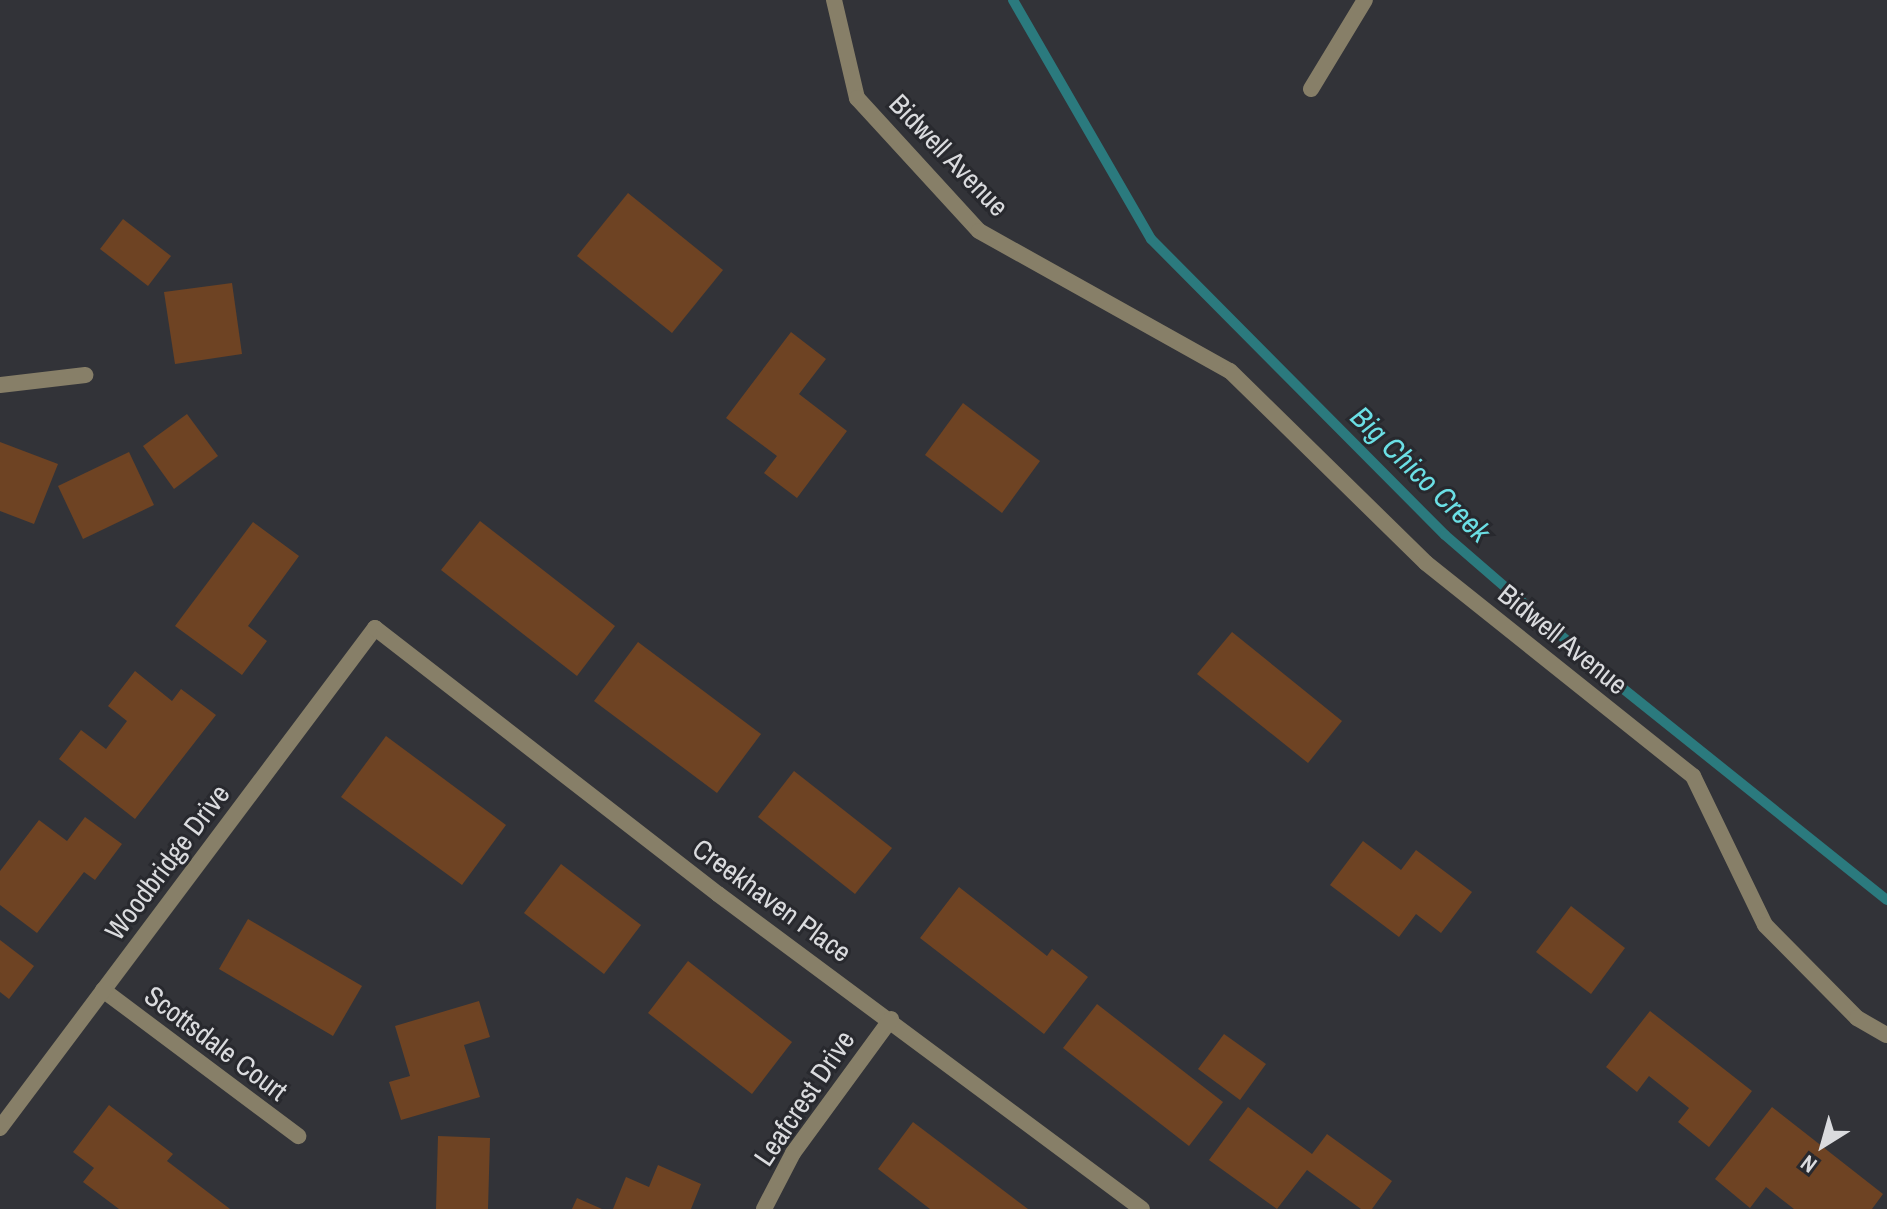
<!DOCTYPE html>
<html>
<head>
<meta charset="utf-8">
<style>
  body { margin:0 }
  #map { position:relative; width:1887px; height:1209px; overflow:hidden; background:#323338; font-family:"Archivo Narrow",sans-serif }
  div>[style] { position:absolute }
  .stream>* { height:10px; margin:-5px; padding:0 5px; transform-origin:5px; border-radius:5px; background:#2b7a7e }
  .building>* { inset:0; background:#6e4323 }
  .street>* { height:16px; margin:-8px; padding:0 8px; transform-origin:8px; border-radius:8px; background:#877f68 }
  span { translate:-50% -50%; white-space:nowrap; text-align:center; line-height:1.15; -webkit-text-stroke:6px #28292e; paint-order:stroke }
  .street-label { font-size:28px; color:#dadbde }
  .water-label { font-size:30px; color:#6bdfe5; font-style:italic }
  .north { position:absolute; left:1783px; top:1105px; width:80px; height:80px; -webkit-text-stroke:6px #28292e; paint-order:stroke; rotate:217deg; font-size:22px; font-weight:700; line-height:32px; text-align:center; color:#dadbde }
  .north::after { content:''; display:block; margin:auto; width:28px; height:36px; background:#dadbde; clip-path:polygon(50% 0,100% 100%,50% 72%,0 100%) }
</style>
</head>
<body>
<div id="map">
  <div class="stream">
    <div style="left:1013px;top:0;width:276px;rotate:60deg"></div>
    <div style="left:1151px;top:239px;width:417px;rotate:45.2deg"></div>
    <div style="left:1445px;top:535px;width:226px;rotate:40.9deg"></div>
    <div style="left:1616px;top:683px;width:347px;rotate:38.7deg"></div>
  </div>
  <div class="building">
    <div style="clip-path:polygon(628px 193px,723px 270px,672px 333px,577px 256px)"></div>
    <div style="clip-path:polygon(123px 219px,171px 256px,148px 286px,100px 249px)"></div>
    <div style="clip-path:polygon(232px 283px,242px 354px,175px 364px,164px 292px)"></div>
    <div style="clip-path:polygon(791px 332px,826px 359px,799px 394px,847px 431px,797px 498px,764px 473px,777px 456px,726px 418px)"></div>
    <div style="clip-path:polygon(963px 403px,1040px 461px,1002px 513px,925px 455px)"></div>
    <div style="clip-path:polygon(187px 414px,218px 456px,174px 489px,143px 446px)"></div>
    <div style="clip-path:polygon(0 442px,58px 464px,34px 524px,0 511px)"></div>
    <div style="clip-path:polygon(129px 452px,154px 505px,83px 539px,58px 486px)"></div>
    <div style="clip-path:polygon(480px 521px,615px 626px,577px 676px,441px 570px)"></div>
    <div style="clip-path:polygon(253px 522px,299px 556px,248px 626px,267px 641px,242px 675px,175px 626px)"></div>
    <div style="clip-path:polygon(1232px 632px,1342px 721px,1308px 763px,1197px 674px)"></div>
    <div style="clip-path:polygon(638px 642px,761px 734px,717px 793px,594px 701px)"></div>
    <div style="clip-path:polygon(135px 671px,172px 701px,181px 689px,216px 715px,135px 819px,59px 759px,81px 730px,106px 749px,127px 721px,108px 706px)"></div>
    <div style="clip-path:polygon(386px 736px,506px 825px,462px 885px,341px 797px)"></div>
    <div style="clip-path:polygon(794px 771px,892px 848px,855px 894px,758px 817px)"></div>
    <div style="clip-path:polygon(85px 817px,122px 844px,95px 880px,84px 872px,37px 933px,0 905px,0 871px,39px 820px,67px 841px)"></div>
    <div style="clip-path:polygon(1363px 841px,1401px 870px,1416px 850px,1472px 892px,1441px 933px,1416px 914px,1399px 937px,1330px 885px)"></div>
    <div style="clip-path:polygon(561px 864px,641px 925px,604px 974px,524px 913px)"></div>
    <div style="clip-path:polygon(959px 887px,1047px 956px,1052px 949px,1088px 977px,1044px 1034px,920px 938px)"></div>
    <div style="clip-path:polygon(1571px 906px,1625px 948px,1591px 994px,1536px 952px)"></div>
    <div style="clip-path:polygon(248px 919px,362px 986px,333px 1036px,219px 969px)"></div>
    <div style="clip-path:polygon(0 940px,34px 966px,9px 999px,0 992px)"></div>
    <div style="clip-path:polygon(688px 961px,792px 1042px,752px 1094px,648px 1013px)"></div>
    <div style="clip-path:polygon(479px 1001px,490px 1037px,464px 1045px,480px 1097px,401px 1120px,389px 1082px,410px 1076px,395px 1026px)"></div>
    <div style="clip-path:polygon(1097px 1004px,1223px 1102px,1189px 1146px,1063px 1048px)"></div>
    <div style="clip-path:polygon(1650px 1011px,1752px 1091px,1709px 1147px,1678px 1122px,1689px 1108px,1649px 1076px,1637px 1092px,1606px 1067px)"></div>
    <div style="clip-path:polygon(1224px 1034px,1266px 1064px,1240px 1100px,1198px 1069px)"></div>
    <div style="clip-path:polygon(109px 1105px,173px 1154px,167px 1161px,230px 1209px,119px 1209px,83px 1182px,94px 1168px,73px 1152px)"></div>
    <div style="clip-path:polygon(1248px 1107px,1312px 1154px,1327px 1134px,1392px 1181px,1372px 1209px,1361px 1209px,1307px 1170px,1277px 1209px,1209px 1160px)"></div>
    <div style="clip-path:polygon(1772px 1107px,1883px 1194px,1872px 1209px,1794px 1209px,1766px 1187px,1750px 1208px,1715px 1179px)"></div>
    <div style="clip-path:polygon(913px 1122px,1028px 1209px,930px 1209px,878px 1169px)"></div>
    <div style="clip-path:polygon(438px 1136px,490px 1138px,488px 1209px,436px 1209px)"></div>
    <div style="clip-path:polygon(658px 1165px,701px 1184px,691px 1209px,613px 1209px,626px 1177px,649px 1187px)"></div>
    <div style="clip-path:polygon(577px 1198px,602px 1209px,572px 1209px)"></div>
  </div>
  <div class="street">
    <div style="left:834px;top:0;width:101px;rotate:76.8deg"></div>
    <div style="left:857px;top:98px;width:180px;rotate:47.5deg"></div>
    <div style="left:979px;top:231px;width:287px;rotate:29.2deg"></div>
    <div style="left:1230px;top:371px;width:274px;rotate:44.4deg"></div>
    <div style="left:1426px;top:563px;width:342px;rotate:38.6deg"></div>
    <div style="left:1693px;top:776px;width:165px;rotate:64.2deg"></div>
    <div style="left:1765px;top:925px;width:131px;rotate:45.3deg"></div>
    <div style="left:1857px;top:1018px;width:34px;rotate:30deg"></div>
    <div style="left:1311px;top:89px;width:104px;rotate:-58.8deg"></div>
    <div style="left:0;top:385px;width:86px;rotate:-6.7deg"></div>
    <div style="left:103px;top:990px;width:244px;rotate:36.8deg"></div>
    <div style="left:0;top:1128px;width:625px;rotate:-53.13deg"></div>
    <div style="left:375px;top:628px;width:434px;rotate:37.8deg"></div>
    <div style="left:718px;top:894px;width:528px;rotate:36.61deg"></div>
    <div style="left:764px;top:1209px;width:63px;rotate:-62.6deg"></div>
    <div style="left:793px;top:1153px;width:166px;rotate:-53.8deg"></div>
  </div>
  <div class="street-label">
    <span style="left:949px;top:155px;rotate:46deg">Bidwell Avenue</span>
    <span style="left:1563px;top:639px;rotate:39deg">Bidwell Avenue</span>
    <span style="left:167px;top:862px;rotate:-53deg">Woodbridge Drive</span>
    <span style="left:772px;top:900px;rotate:36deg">Creekhaven Place</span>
    <span style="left:216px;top:1043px;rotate:37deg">Scottsdale Court</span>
    <span style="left:804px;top:1098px;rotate:-56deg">Leafcrest Drive</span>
  </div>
  <div class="water-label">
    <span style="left:1421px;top:474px;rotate:44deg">Big Chico Creek</span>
  </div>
  <div class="north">N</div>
</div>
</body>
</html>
